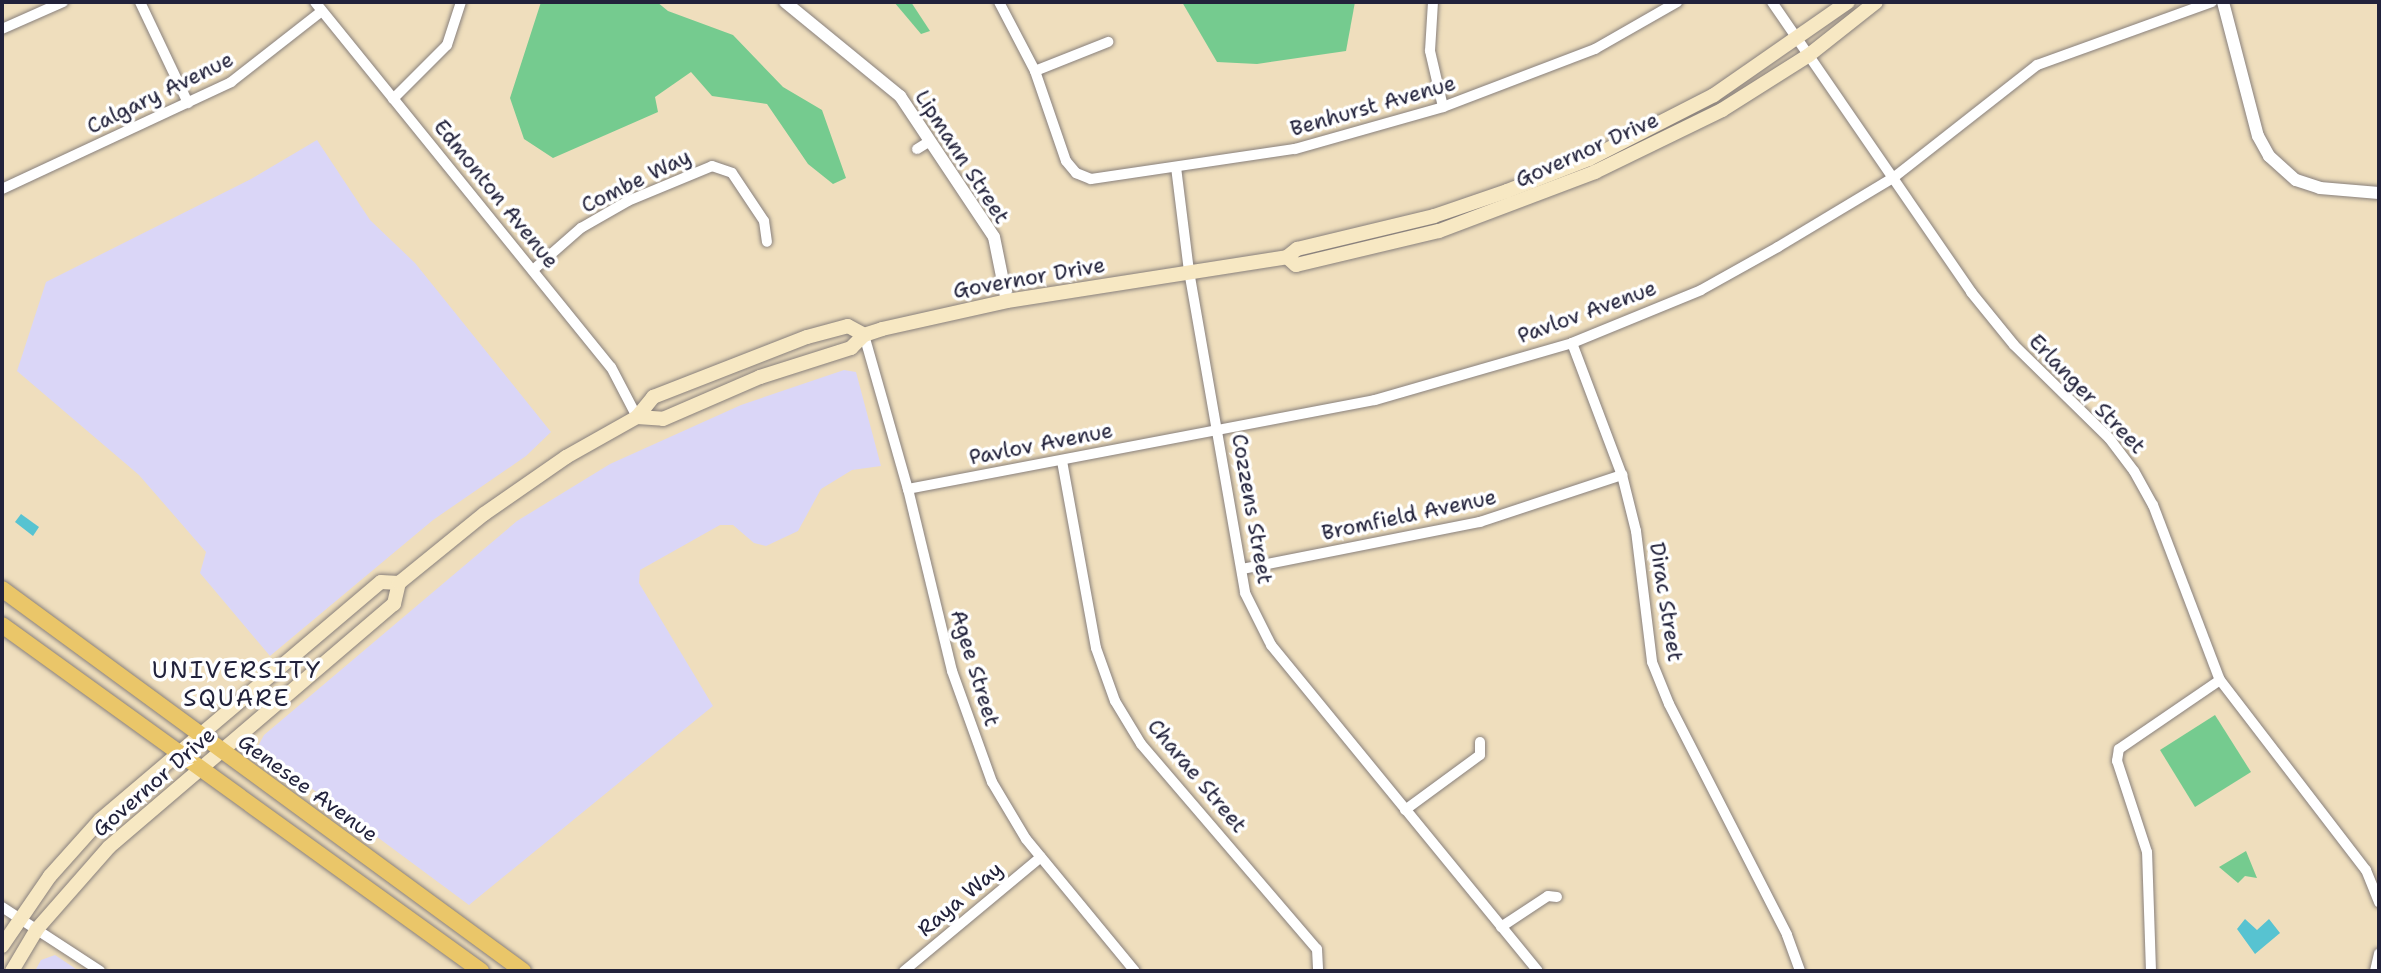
<!DOCTYPE html>
<html>
<head>
<meta charset="utf-8">
<style>
  body { margin:0 }
  #map { position:relative; width:2381px; height:973px; overflow:hidden; background:#efdebd; font-family:"Shantell Sans",sans-serif }
  div>[style] { position:absolute }
  .built>* { inset:0; background:#dad6f7 }
  .green>* { inset:0; background:#75cb8f }
  .water>* { inset:0; background:#57c3d1 }
  .roads { filter:drop-shadow(0 0 2px #88807c) drop-shadow(0 0 2px #88807c) }
  .minor>* { height:10px; margin:-5px; padding:0 5px; transform-origin:5px; border-radius:5px; background:#fff }
  .tertiary>* { height:12px; margin:-6px; padding:0 6px; transform-origin:6px; border-radius:6px; background:#fff }
  .secondary>* { height:14px; margin:-7px; padding:0 7px; transform-origin:7px; border-radius:7px; background:#f7e8c3 }
  .primary>* { height:16px; margin:-8px; padding:0 8px; transform-origin:8px; border-radius:8px; background:#eac669 }
  span { translate:-50% -50%; white-space:nowrap; text-align:center; line-height:1.15; -webkit-text-stroke:7px #fff; paint-order:stroke }
  .street-label { font-size:21px; color:#22223b }
  .quarter-label { font-size:24px; color:#22223b; letter-spacing:2px }
  .frame { position:absolute; inset:0; border:4px solid #22223b; pointer-events:none }
</style>
</head>
<body>
<div id="map">
  <div class="built">
    <div style="clip-path:polygon(317px 140px,370px 220px,415px 263px,551px 432px,526px 456px,433px 520px,270px 656px,200px 573px,206px 552px,139px 475px,17px 371px,46px 282px,251px 179px)"></div>
    <div style="clip-path:polygon(844px 370px,856px 372px,881px 466px,852px 470px,821px 489px,798px 531px,766px 546px,754px 543px,733px 525px,720px 525px,640px 570px,639px 583px,713px 706px,469px 905px,257px 748px,264px 735px,517px 521px,610px 464px,741px 405px)"></div>
    <div style="clip-path:polygon(55px 955px,79px 971px,35px 971px,41px 960px)"></div>
  </div>
  <div class="green">
    <div style="clip-path:polygon(541px 2px,657px 2px,668px 11px,733px 35px,783px 87px,822px 110px,846px 178px,833px 184px,808px 164px,767px 104px,712px 96px,691px 72px,655px 97px,658px 112px,553px 158px,524px 139px,510px 98px)"></div>
    <div style="clip-path:polygon(894px 2px,911px 2px,930px 31px,921px 34px)"></div>
    <div style="clip-path:polygon(1182px 2px,1355px 2px,1346px 51px,1257px 64px,1217px 62px)"></div>
    <div style="clip-path:polygon(2215px 715px,2251px 772px,2195px 807px,2160px 750px)"></div>
    <div style="clip-path:polygon(2246px 851px,2257px 878px,2245px 876px,2238px 883px,2219px 867px)"></div>
  </div>
  <div class="water">
    <div style="clip-path:polygon(21px 514px,39px 527px,33px 536px,15px 522px)"></div>
    <div style="clip-path:polygon(2245px 919px,2257px 930px,2269px 919px,2280px 933px,2255px 954px,2237px 929px)"></div>
  </div>
  <div class="roads">
    <div class="minor">
      <div style="left:140px;top:2px;width:112px;rotate:64.6deg"></div>
      <div style="left:315px;top:2px;width:470px;rotate:51deg"></div>
      <div style="left:611px;top:367px;width:56px;rotate:62.5deg"></div>
      <div style="left:999px;top:2px;width:78px;rotate:62.4deg"></div>
      <div style="left:1035px;top:71px;width:95px;rotate:71deg"></div>
      <div style="left:1066px;top:161px;width:16px;rotate:50deg"></div>
      <div style="left:1076px;top:173px;width:16px;rotate:22deg"></div>
      <div style="left:1091px;top:179px;width:206px;rotate:-8.4deg"></div>
      <div style="left:1295px;top:149px;width:154px;rotate:-15.8deg"></div>
      <div style="left:1443px;top:107px;width:163px;rotate:-20.9deg"></div>
      <div style="left:1595px;top:49px;width:95px;rotate:-29.8deg"></div>
      <div style="left:1433px;top:2px;width:49px;rotate:93.5deg"></div>
      <div style="left:1430px;top:51px;width:57px;rotate:76.9deg"></div>
      <div style="left:1772px;top:2px;width:352px;rotate:55.5deg"></div>
      <div style="left:1971px;top:292px;width:68px;rotate:50.9deg"></div>
      <div style="left:2014px;top:345px;width:133px;rotate:44.4deg"></div>
      <div style="left:2109px;top:438px;width:41px;rotate:52.9deg"></div>
      <div style="left:2134px;top:471px;width:39px;rotate:61deg"></div>
      <div style="left:2153px;top:505px;width:187px;rotate:69.1deg"></div>
      <div style="left:2220px;top:680px;width:240px;rotate:52.5deg"></div>
      <div style="left:2366px;top:870px;width:35px;rotate:68deg"></div>
      <div style="left:2px;top:29px;width:67px;rotate:-23.9deg"></div>
      <div style="left:1035px;top:71px;width:79px;rotate:-21.7deg"></div>
      <div style="left:393px;top:99px;width:76px;rotate:-45deg"></div>
      <div style="left:447px;top:45px;width:45px;rotate:-72deg"></div>
      <div style="left:917px;top:149px;width:15px;rotate:-32deg"></div>
      <div style="left:1176px;top:167px;width:105px;rotate:82.9deg"></div>
      <div style="left:1189px;top:271px;width:327px;rotate:80.1deg"></div>
      <div style="left:1245px;top:593px;width:58px;rotate:63.4deg"></div>
      <div style="left:1271px;top:645px;width:421px;rotate:50.7deg"></div>
      <div style="left:2px;top:189px;width:253px;rotate:-25deg"></div>
      <div style="left:231px;top:82px;width:115px;rotate:-38deg"></div>
      <div style="left:533px;top:270px;width:64px;rotate:-41.2deg"></div>
      <div style="left:581px;top:228px;width:54px;rotate:-29.9deg"></div>
      <div style="left:628px;top:201px;width:91px;rotate:-22.6deg"></div>
      <div style="left:712px;top:166px;width:21px;rotate:19deg"></div>
      <div style="left:732px;top:173px;width:58px;rotate:56.3deg"></div>
      <div style="left:764px;top:221px;width:21px;rotate:82deg"></div>
      <div style="left:864px;top:335px;width:160px;rotate:74.1deg"></div>
      <div style="left:908px;top:489px;width:187px;rotate:76.4deg"></div>
      <div style="left:952px;top:671px;width:118px;rotate:70.2deg"></div>
      <div style="left:992px;top:782px;width:66px;rotate:59.2deg"></div>
      <div style="left:1026px;top:839px;width:171px;rotate:50.5deg"></div>
      <div style="left:1572px;top:343px;width:141px;rotate:69.3deg"></div>
      <div style="left:1622px;top:475px;width:58px;rotate:76deg"></div>
      <div style="left:1636px;top:531px;width:132px;rotate:83deg"></div>
      <div style="left:1652px;top:662px;width:45px;rotate:68deg"></div>
      <div style="left:1669px;top:704px;width:259px;rotate:62.9deg"></div>
      <div style="left:1787px;top:935px;width:38px;rotate:70deg"></div>
      <div style="left:1062px;top:461px;width:190px;rotate:79.7deg"></div>
      <div style="left:1096px;top:648px;width:56px;rotate:70.3deg"></div>
      <div style="left:1115px;top:701px;width:50px;rotate:58.8deg"></div>
      <div style="left:1141px;top:744px;width:270px;rotate:49.4deg"></div>
      <div style="left:1317px;top:949px;width:22px;rotate:87deg"></div>
      <div style="left:908px;top:489px;width:475px;rotate:-10.8deg"></div>
      <div style="left:1375px;top:400px;width:205px;rotate:-16.1deg"></div>
      <div style="left:1572px;top:343px;width:139px;rotate:-22.3deg"></div>
      <div style="left:1701px;top:290px;width:88px;rotate:-29.2deg"></div>
      <div style="left:1778px;top:247px;width:134px;rotate:-31deg"></div>
      <div style="left:1893px;top:178px;width:183px;rotate:-38.1deg"></div>
      <div style="left:2037px;top:65px;width:186px;rotate:-19.8deg"></div>
      <div style="left:1242px;top:569px;width:243px;rotate:-11.2deg"></div>
      <div style="left:1480px;top:522px;width:150px;rotate:-18.3deg"></div>
      <div style="left:1405px;top:810px;width:93px;rotate:-36.3deg"></div>
      <div style="left:1480px;top:755px;width:13px;rotate:-90deg"></div>
      <div style="left:2px;top:907px;width:117px;rotate:33.1deg"></div>
      <div style="left:1501px;top:927px;width:56px;rotate:-33.4deg"></div>
      <div style="left:1548px;top:896px;width:9px;rotate:6deg"></div>
      <div style="left:904px;top:971px;width:178px;rotate:-39.8deg"></div>
      <div style="left:2151px;top:971px;width:119px;rotate:-91.9deg"></div>
      <div style="left:2147px;top:852px;width:96px;rotate:-108.2deg"></div>
      <div style="left:2117px;top:761px;width:12px;rotate:-81deg"></div>
      <div style="left:2119px;top:749px;width:122px;rotate:-34.3deg"></div>
      <div style="left:2375px;top:971px;width:18px;rotate:-77deg"></div>
    </div>
    <div class="tertiary">
      <div style="left:785px;top:2px;width:149px;rotate:39.3deg"></div>
      <div style="left:900px;top:96px;width:169px;rotate:56.3deg"></div>
      <div style="left:994px;top:237px;width:65px;rotate:78.5deg"></div>
      <div style="left:2223px;top:2px;width:138px;rotate:75.4deg"></div>
      <div style="left:2258px;top:136px;width:23px;rotate:61deg"></div>
      <div style="left:2269px;top:156px;width:36px;rotate:42deg"></div>
      <div style="left:2296px;top:180px;width:25px;rotate:18deg"></div>
      <div style="left:2320px;top:188px;width:59px;rotate:4.8deg"></div>
    </div>
    <div class="secondary">
      <div style="left:1287px;top:257px;width:12px;rotate:42deg"></div>
      <div style="left:1296px;top:265px;width:147px;rotate:-13.4deg"></div>
      <div style="left:1439px;top:231px;width:167px;rotate:-20.7deg"></div>
      <div style="left:1595px;top:172px;width:141px;rotate:-26deg"></div>
      <div style="left:1722px;top:110px;width:103px;rotate:-32.3deg"></div>
      <div style="left:1809px;top:55px;width:85px;rotate:-38.3deg"></div>
      <div style="left:637px;top:417px;width:26px;rotate:4deg"></div>
      <div style="left:663px;top:419px;width:106px;rotate:-23.4deg"></div>
      <div style="left:760px;top:377px;width:96px;rotate:-17.7deg"></div>
      <div style="left:851px;top:348px;width:18px;rotate:-45deg"></div>
      <div style="left:864px;top:335px;width:19px;rotate:-18deg"></div>
      <div style="left:882px;top:329px;width:128px;rotate:-12.6deg"></div>
      <div style="left:1007px;top:301px;width:283px;rotate:-8.9deg"></div>
      <div style="left:1287px;top:257px;width:13px;rotate:-39deg"></div>
      <div style="left:1297px;top:249px;width:141px;rotate:-13.5deg"></div>
      <div style="left:1434px;top:216px;width:77px;rotate:-18.9deg"></div>
      <div style="left:1507px;top:191px;width:88px;rotate:-21.3deg"></div>
      <div style="left:1589px;top:159px;width:140px;rotate:-27.1deg"></div>
      <div style="left:1714px;top:95px;width:163px;rotate:-34.8deg"></div>
      <div style="left:2px;top:946px;width:85px;rotate:-55.6deg"></div>
      <div style="left:50px;top:876px;width:75px;rotate:-48.2deg"></div>
      <div style="left:100px;top:820px;width:368px;rotate:-40.3deg"></div>
      <div style="left:381px;top:582px;width:18px;rotate:3deg"></div>
      <div style="left:12px;top:971px;width:49px;rotate:-59.2deg"></div>
      <div style="left:37px;top:929px;width:109px;rotate:-48.7deg"></div>
      <div style="left:109px;top:847px;width:375px;rotate:-40.5deg"></div>
      <div style="left:394px;top:604px;width:22px;rotate:-77deg"></div>
      <div style="left:399px;top:583px;width:109px;rotate:-39.1deg"></div>
      <div style="left:484px;top:514px;width:100px;rotate:-34.8deg"></div>
      <div style="left:566px;top:457px;width:81px;rotate:-29.4deg"></div>
      <div style="left:637px;top:417px;width:26px;rotate:-51deg"></div>
      <div style="left:653px;top:397px;width:165px;rotate:-21.3deg"></div>
      <div style="left:807px;top:337px;width:42px;rotate:-15deg"></div>
      <div style="left:848px;top:326px;width:18px;rotate:29deg"></div>
    </div>
    <div class="primary">
      <div style="left:2px;top:589px;width:646px;rotate:36.25deg"></div>
      <div style="left:2px;top:625px;width:591px;rotate:35.84deg"></div>
    </div>
  </div>
  <div class="street-label">
    <span style="left:160px;top:93px;rotate:-26deg">Calgary Avenue</span>
    <span style="left:1373px;top:106px;rotate:-16deg">Benhurst Avenue</span>
    <span style="left:1587px;top:150px;rotate:-24deg">Governor Drive</span>
    <span style="left:962px;top:157px;rotate:57deg">Lipmann Street</span>
    <span style="left:636px;top:181px;rotate:-26deg">Combe Way</span>
    <span style="left:496px;top:194px;rotate:51deg">Edmonton Avenue</span>
    <span style="left:1029px;top:278px;rotate:-10deg">Governor Drive</span>
    <span style="left:1587px;top:312px;rotate:-20deg">Pavlov Avenue</span>
    <span style="left:2087px;top:394px;rotate:46deg">Erlanger Street</span>
    <span style="left:1041px;top:444px;rotate:-11deg">Pavlov Avenue</span>
    <span style="left:1252px;top:509px;rotate:80deg">Cozzens Street</span>
    <span style="left:1409px;top:515px;rotate:-12deg">Bromfield Avenue</span>
    <span style="left:1666px;top:602px;rotate:81deg">Dirac Street</span>
    <span style="left:975px;top:668px;rotate:73deg">Agee Street</span>
    <span style="left:1197px;top:776px;rotate:50deg">Charae Street</span>
    <span style="left:154px;top:782px;rotate:-41deg">Governor Drive</span>
    <span style="left:308px;top:788px;rotate:36deg">Genesee Avenue</span>
    <span style="left:960px;top:899px;rotate:-40deg">Raya Way</span>
  </div>
  <div class="quarter-label">
    <span style="left:237px;top:685px">UNIVERSITY<br>SQUARE</span>
  </div>
  <div class="frame"></div>
</div>
</body>
</html>
